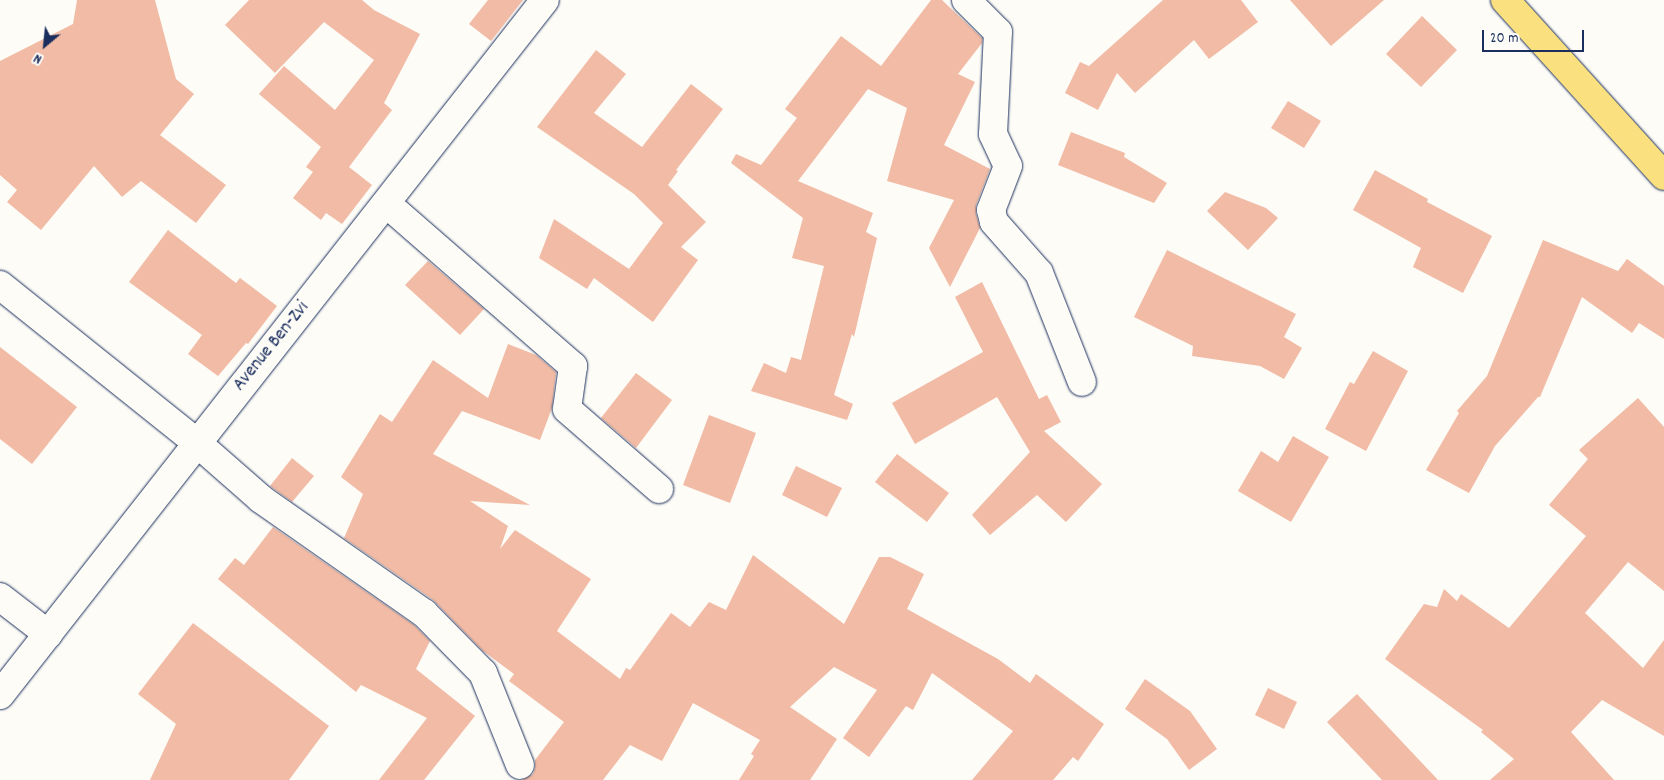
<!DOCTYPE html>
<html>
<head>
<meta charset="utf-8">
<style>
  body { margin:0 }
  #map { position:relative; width:1664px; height:780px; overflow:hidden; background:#fdfcf7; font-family:Dekko,sans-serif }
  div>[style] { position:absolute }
  .building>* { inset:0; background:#f1bba5 }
  .roads { filter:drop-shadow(0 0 1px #1b2f5e) drop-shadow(0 0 1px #1b2f5e) }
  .minor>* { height:28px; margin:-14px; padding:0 14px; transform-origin:14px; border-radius:14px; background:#fdfcf7 }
  .major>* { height:28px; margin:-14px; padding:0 14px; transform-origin:14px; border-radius:14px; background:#fbe080 }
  span { translate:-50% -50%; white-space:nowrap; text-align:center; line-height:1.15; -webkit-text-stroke:5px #fdfcf7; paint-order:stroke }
  .street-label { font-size:19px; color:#1b2f5e }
  .north { position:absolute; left:20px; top:20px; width:50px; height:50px; -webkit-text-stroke:4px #fdfcf7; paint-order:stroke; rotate:208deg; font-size:14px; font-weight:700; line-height:20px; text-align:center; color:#1b2f5e }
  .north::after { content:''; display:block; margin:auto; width:18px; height:22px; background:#1b2f5e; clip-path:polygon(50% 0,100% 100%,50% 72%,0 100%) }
  .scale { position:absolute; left:1482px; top:30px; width:102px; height:22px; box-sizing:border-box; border:2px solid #1b2f5e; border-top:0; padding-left:6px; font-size:15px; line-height:18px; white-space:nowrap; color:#1b2f5e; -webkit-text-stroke:4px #fdfcf7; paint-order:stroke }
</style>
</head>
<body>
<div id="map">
  <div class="building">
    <div style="clip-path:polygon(77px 0,155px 0,176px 79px,194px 94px,160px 135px,226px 185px,196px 223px,141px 181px,122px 197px,94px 166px,41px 230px,7px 202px,17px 190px,0 175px,0 61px,73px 24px)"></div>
    <div style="clip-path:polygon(249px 0,362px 0,374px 10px,420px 34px,384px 103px,392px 110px,349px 167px,372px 185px,342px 224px,326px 213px,321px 220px,293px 198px,313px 172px,306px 167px,321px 147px,259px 94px,284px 66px,335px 110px,374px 60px,324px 22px,275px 73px,225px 25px)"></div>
    <div style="clip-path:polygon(488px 0,523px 0,491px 41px,469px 24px)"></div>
    <div style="clip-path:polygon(931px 0,942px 0,982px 38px,982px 43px,958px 74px,975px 82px,944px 145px,990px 169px,976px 205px,976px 214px,980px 228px,950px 287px,929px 248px,954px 200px,887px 181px,907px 108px,868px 89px,798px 181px,873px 213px,866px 232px,877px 238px,854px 337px,852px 334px,834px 395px,853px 404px,847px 420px,751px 391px,764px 363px,786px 373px,791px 357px,801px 360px,824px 266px,792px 258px,803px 218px,731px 163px,736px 154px,761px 165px,797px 118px,785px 109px,841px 36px,881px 66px)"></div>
    <div style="clip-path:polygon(1163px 0,1241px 0,1258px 22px,1209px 59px,1194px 40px,1135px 93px,1117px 73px,1098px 110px,1065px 93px,1080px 62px,1089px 66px)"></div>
    <div style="clip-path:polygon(1290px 0,1384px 0,1331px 46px)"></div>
    <div style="clip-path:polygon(1422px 16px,1457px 50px,1421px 87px,1386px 54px)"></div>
    <div style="clip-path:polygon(596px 50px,626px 74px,594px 113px,642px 147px,691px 84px,723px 109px,676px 170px,678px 171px,668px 185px,706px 222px,681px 247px,698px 260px,653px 322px,594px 278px,587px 289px,539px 258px,554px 219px,629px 269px,663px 223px,634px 194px,537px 127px)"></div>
    <div style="clip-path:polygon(1288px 101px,1321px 121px,1304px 148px,1271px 128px)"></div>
    <div style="clip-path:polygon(1071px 132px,1125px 153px,1124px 157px,1167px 183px,1154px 203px,1058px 165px)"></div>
    <div style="clip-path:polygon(1375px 170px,1428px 199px,1427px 202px,1492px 236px,1463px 293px,1413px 267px,1421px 248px,1353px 210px)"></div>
    <div style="clip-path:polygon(1225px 192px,1266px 208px,1278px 218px,1248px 250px,1207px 211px)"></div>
    <div style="clip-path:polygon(168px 230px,236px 283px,240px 278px,277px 306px,248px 344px,246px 343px,218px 376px,188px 354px,202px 335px,129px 282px)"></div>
    <div style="clip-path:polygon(1543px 240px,1618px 271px,1627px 259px,1664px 286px,1664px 339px,1639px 323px,1632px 333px,1582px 297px,1540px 397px,1538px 397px,1495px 446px,1469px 493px,1426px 470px,1459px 413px,1457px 411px,1487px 376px)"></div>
    <div style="clip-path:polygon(1167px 250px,1296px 314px,1284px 337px,1302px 348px,1284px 379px,1260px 366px,1192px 356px,1193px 346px,1134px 317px)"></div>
    <div style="clip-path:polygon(428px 261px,484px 309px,460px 335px,405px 285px)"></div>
    <div style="clip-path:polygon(982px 282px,1039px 399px,1047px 395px,1061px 422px,1044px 431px,1102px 484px,1066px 522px,1037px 495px,990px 535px,972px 515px,1030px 452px,997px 397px,915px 444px,892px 403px,983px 352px,955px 297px)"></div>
    <div style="clip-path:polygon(508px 344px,536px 355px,556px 372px,552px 408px,540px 440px,462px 411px,433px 454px,530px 505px,470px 501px,508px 526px,500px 549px,515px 530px,591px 579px,557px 631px,620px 679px,626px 668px,630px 670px,671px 613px,690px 627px,709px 602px,726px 610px,753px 555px,844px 624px,879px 557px,890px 557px,924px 574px,907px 609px,998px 659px,1030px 683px,1036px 674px,1104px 724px,1078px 761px,1073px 757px,1053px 780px,972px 780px,1013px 731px,932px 673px,913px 710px,906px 706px,869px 757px,843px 738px,877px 690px,834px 667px,790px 707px,837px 739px,810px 780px,739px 780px,754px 756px,751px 754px,760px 740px,693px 703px,662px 761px,630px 745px,603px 780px,522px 780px,533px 774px,535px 768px,535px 760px,564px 722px,509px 681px,514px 674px,483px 651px,433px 600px,344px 538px,363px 494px,341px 477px,380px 414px,392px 422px,433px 360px,488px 398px)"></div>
    <div style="clip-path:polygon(0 347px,77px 407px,32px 464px,0 439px)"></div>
    <div style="clip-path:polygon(1373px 351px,1408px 371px,1366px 451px,1325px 429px,1350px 382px,1354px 384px)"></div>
    <div style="clip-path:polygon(636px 373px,672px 400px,636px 448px,601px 418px)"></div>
    <div style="clip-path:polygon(1638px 398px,1664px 427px,1664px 591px,1628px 562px,1585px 613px,1643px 668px,1664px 640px,1664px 736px,1602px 700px,1571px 732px,1614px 780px,1490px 780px,1514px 759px,1481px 732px,1483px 730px,1385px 659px,1424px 604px,1437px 607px,1444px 589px,1457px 601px,1461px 594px,1509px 628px,1586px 536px,1549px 505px,1588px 459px,1579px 450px)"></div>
    <div style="clip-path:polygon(709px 415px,756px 433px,730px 503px,683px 485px)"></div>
    <div style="clip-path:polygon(1293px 436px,1329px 457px,1291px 522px,1238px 491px,1261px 451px,1278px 462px)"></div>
    <div style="clip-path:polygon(897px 454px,949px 493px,927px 522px,875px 482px)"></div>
    <div style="clip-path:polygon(292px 458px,314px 476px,292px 502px,270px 486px)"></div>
    <div style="clip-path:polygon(796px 466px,842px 488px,827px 517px,782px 495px)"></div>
    <div style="clip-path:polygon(273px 527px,414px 625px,430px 641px,416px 669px,475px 716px,424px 780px,379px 780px,427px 718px,361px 685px,356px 692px,218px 579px,235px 558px,244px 565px)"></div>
    <div style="clip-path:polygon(193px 623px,329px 726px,289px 780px,150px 780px,176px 724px,138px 694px)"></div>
    <div style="clip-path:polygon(1145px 679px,1190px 711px,1217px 749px,1189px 770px,1167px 739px,1125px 709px)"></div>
    <div style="clip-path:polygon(1268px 688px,1297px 702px,1284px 729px,1255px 715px)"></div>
    <div style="clip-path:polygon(1357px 694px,1438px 780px,1382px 780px,1327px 722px)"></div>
  </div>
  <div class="roads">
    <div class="minor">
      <div style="left:966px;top:0;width:45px;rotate:45deg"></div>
      <div style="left:998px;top:32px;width:102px;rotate:92.8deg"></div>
      <div style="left:993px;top:134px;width:35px;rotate:65deg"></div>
      <div style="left:1008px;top:166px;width:47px;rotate:111.1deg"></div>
      <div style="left:991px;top:210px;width:12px;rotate:76deg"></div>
      <div style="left:994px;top:222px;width:68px;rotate:48.6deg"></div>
      <div style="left:1039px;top:273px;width:117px;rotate:68.5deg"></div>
      <div style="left:387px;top:204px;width:247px;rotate:41.1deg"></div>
      <div style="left:573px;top:366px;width:43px;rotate:97.9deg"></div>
      <div style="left:567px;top:409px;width:122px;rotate:41deg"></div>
      <div style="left:0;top:285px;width:251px;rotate:38.7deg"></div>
      <div style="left:196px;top:442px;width:86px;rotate:41.2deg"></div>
      <div style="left:261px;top:499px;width:199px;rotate:35deg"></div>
      <div style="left:424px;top:613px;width:84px;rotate:45.5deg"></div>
      <div style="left:483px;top:673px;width:99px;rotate:68.1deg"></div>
      <div style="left:0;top:597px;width:61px;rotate:37.6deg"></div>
      <div style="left:0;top:695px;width:883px;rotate:-51.9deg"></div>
    </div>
    <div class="major">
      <div style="left:1505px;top:0;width:237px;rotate:47.9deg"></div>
    </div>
  </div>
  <div class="street-label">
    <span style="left:272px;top:347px;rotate:-51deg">Avenue Ben-Zvi</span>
  </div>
  <div class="north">N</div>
  <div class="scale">20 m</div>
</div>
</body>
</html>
